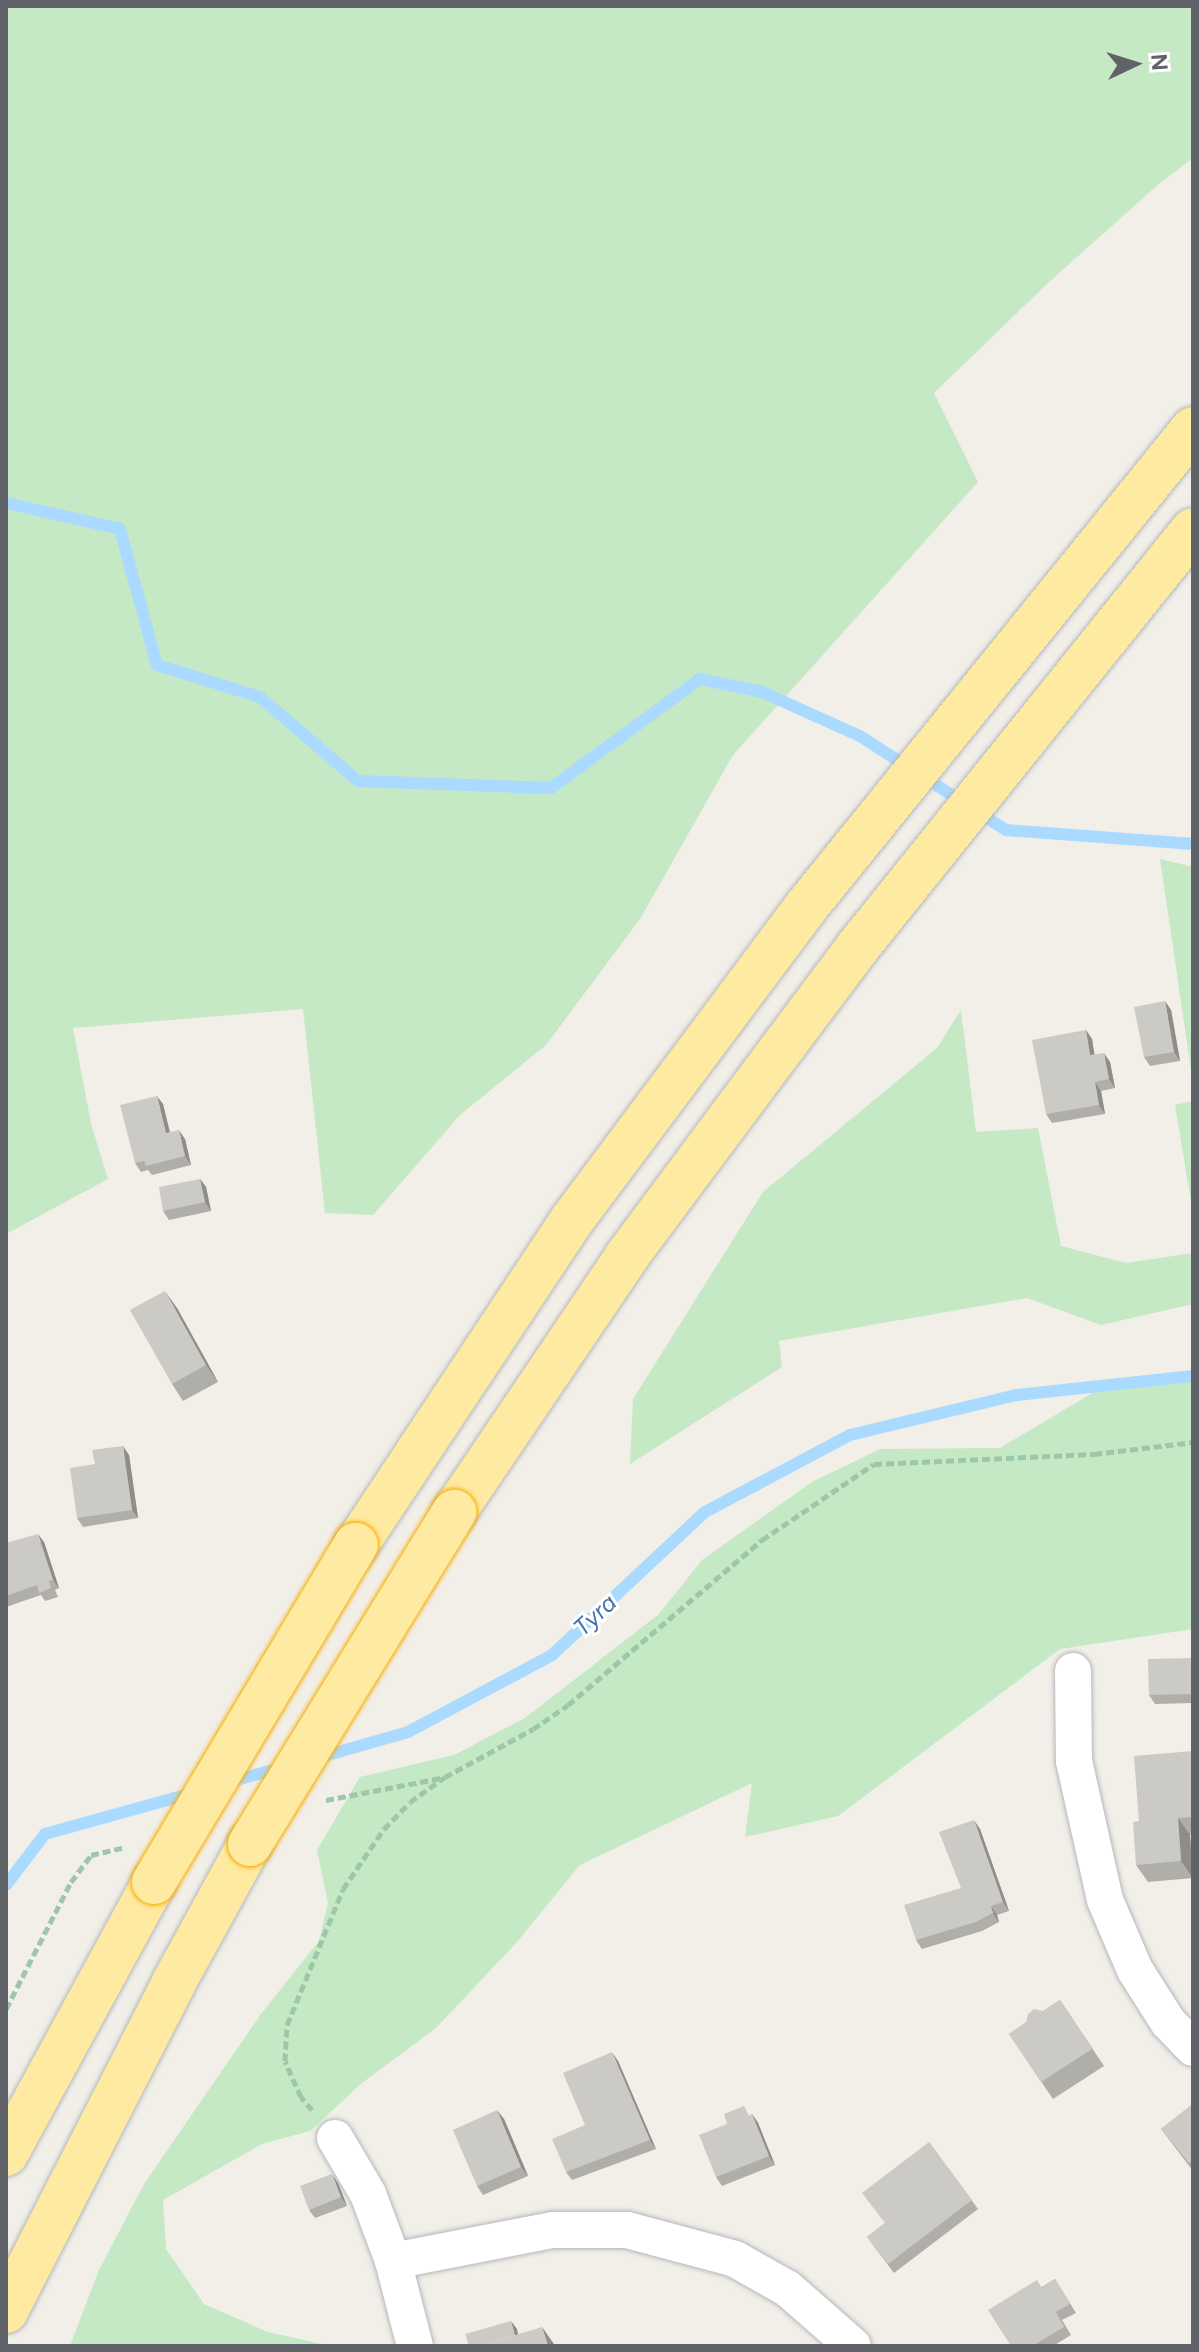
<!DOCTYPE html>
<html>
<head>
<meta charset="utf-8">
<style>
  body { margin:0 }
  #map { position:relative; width:1199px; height:2352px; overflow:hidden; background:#f1efe8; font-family:Figtree,sans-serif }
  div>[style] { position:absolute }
  .green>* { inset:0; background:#c5e8c5 }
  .stream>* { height:12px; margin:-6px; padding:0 6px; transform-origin:6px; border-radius:6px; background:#aadaff }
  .path>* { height:5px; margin-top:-2.5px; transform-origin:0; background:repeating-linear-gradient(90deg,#9cc7a9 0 8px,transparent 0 12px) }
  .roads { filter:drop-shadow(0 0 2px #b5b8bc) drop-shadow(0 0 2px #b5b8bc) }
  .minor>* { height:36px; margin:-18px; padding:0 18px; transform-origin:18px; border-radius:18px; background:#fff }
  .trunk>* { height:44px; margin:-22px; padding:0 22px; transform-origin:22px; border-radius:22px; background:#feeaa1 }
  .bridges { filter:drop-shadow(0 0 2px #f9ab00) drop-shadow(0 0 2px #f9ab00) }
  .trunk-bridge>* { height:44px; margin:-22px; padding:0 22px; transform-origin:22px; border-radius:22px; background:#feeaa1 }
  .wall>* { inset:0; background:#afaea9 }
  .shaded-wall>* { inset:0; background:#8f8d8a }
  .building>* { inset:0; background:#cccac5 }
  span { translate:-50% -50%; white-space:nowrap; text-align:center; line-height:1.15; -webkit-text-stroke:6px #fff; paint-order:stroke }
  .water-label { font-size:24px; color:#4174aa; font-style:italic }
  .frame { position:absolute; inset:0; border:8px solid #5f6368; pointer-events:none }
  .north { position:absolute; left:1095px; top:24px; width:80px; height:80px; -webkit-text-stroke:6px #fff; paint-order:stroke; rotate:86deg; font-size:22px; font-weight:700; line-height:32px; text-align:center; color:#5f6368 }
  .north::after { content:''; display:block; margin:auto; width:28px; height:36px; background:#5f6368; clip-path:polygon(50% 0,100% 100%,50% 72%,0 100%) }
</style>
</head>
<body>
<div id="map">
  <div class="green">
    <div style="clip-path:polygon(6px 6px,1193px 6px,1193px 158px,1160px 183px,1049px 282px,934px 393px,978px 482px,733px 755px,640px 919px,546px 1045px,460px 1115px,373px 1215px,325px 1213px,303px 1009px,73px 1028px,91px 1124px,108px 1179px,6px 1234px)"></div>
    <div style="clip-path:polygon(1160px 859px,1193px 867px,1193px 1083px)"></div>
    <div style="clip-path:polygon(961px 1010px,976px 1132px,1038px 1128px,1061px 1246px,1126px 1263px,1193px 1253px,1193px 1304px,1101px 1325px,1027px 1298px,779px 1341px,782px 1367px,630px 1464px,633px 1399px,763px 1192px,937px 1048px)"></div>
    <div style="clip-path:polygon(1193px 1101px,1193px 1213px,1175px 1105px)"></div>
    <div style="clip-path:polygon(1193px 1372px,1193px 1629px,1060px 1649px,838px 1816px,745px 1837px,752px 1783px,580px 1865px,516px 1943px,436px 2028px,362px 2083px,310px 2131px,262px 2144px,163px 2200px,166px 2249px,204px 2304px,268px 2332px,331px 2346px,70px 2346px,99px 2270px,144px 2184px,261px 2014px,319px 1941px,328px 1903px,317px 1850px,360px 1777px,454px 1755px,525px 1718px,659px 1614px,702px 1560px,812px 1482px,880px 1449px,1000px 1448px,1099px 1389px)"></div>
  </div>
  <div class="stream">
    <div style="left:6px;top:503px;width:117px;rotate:12.8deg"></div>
    <div style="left:120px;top:529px;width:141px;rotate:74.8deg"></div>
    <div style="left:157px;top:665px;width:108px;rotate:17.3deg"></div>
    <div style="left:260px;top:697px;width:129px;rotate:40.6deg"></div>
    <div style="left:358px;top:781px;width:193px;rotate:2.1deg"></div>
    <div style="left:551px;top:788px;width:185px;rotate:-36.2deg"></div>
    <div style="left:700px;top:679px;width:63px;rotate:11.8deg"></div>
    <div style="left:762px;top:692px;width:107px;rotate:24.2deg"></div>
    <div style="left:860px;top:736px;width:174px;rotate:32.8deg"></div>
    <div style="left:1006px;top:830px;width:188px;rotate:4.3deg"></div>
    <div style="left:317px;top:1758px;width:95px;rotate:-15.9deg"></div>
    <div style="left:408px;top:1732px;width:163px;rotate:-28.1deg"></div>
    <div style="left:552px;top:1655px;width:209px;rotate:-43.1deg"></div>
    <div style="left:705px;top:1512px;width:164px;rotate:-28deg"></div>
    <div style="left:850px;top:1435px;width:172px;rotate:-13.5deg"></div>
    <div style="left:1017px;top:1395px;width:177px;rotate:-6.2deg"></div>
    <div style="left:229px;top:1782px;width:57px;rotate:-15.3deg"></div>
    <div style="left:6px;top:1885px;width:64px;rotate:-52.6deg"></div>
    <div style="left:45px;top:1834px;width:157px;rotate:-15.5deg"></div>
  </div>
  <div class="path">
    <div style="left:326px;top:1800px;width:117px;rotate:-10.8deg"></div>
    <div style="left:6px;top:2009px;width:143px;rotate:-62.9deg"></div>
    <div style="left:71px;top:1882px;width:34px;rotate:-53deg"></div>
    <div style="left:91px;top:1855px;width:35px;rotate:-13deg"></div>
    <div style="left:312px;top:2110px;width:17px;rotate:-130deg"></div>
    <div style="left:301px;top:2097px;width:39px;rotate:-114deg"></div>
    <div style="left:285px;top:2061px;width:36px;rotate:-87deg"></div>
    <div style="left:287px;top:2025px;width:147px;rotate:-67.6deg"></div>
    <div style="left:343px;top:1889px;width:73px;rotate:-55.7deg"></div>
    <div style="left:384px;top:1829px;width:37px;rotate:-46deg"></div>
    <div style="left:410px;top:1802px;width:43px;rotate:-35.5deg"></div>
    <div style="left:445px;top:1777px;width:100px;rotate:-28.6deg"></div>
    <div style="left:533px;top:1729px;width:42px;rotate:-34.4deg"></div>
    <div style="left:568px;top:1705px;width:255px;rotate:-40.4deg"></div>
    <div style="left:762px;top:1540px;width:135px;rotate:-34.2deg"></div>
    <div style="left:874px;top:1464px;width:220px;rotate:-2.6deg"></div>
    <div style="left:1094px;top:1454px;width:100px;rotate:-6.9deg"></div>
  </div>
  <div class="roads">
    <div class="minor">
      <div style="left:1073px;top:1671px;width:90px;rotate:89.4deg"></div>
      <div style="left:1074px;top:1761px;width:142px;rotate:77.4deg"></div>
      <div style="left:1105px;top:1900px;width:76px;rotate:66.8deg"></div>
      <div style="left:1135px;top:1970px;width:62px;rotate:57.6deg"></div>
      <div style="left:1168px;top:2022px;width:36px;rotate:46deg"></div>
      <div style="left:335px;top:2138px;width:65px;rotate:59.5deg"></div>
      <div style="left:368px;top:2194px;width:72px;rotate:69.5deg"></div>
      <div style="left:393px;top:2261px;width:88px;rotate:75.5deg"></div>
      <div style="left:393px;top:2261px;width:163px;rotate:-11deg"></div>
      <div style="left:553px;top:2230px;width:74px"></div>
      <div style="left:627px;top:2230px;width:112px;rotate:15deg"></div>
      <div style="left:735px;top:2259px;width:61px;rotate:29.5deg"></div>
      <div style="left:788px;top:2289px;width:86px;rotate:41.2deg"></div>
    </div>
    <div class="trunk">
      <div style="left:454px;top:1512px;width:309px;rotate:-55.9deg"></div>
      <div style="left:627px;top:1256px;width:264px;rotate:-53.3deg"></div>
      <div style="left:785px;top:1044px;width:120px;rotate:-53.1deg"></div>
      <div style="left:857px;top:948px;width:536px;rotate:-51.21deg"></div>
      <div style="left:356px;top:1545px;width:390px;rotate:-56.4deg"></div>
      <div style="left:572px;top:1220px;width:391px;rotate:-53.2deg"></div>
      <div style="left:806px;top:907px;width:615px;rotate:-51.01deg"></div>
      <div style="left:6px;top:2154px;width:310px;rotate:-61.4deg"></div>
      <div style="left:6px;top:2311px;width:369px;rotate:-62.9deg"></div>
      <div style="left:174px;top:1982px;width:158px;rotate:-61.2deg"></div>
    </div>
  </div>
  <div class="bridges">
    <div class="trunk-bridge">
      <div style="left:250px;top:1844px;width:390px;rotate:-58.4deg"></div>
      <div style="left:154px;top:1882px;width:393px;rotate:-59.1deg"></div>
    </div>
  </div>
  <div class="wall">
    <div style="clip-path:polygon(1171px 1010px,1180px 1061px,1150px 1066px,1144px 1057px)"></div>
    <div style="clip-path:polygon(1086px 1030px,1092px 1039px,1094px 1054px,1110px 1062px,1115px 1088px,1101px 1091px,1105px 1114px,1052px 1123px,1046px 1114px)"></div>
    <div style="clip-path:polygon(163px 1104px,170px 1132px,185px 1139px,191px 1165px,152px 1175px,148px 1170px,141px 1172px,135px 1163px)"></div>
    <div style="clip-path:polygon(200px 1179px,206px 1187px,211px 1211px,169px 1220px,163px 1211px)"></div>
    <div style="clip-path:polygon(177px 1308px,218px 1382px,183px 1401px,172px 1384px)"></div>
    <div style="clip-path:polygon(129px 1455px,138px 1518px,83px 1527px,77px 1518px,95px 1464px)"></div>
    <div style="clip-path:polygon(44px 1542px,59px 1588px,55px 1590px,58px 1597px,45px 1601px,41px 1595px,6px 1607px,6px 1543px)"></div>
    <div style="clip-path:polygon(1193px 1658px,1193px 1703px,1155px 1704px,1149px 1695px)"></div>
    <div style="clip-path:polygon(1193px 1751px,1193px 1835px,1190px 1835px,1193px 1878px,1148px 1882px,1136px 1865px,1139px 1821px)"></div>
    <div style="clip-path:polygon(980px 1829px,1009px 1911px,997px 1915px,999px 1922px,982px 1931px,922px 1949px,916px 1940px,961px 1888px)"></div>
    <div style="clip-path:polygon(1060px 2000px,1104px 2066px,1053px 2099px,1009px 2034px)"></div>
    <div style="clip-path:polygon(618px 2061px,656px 2149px,572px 2180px,566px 2172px,585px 2125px)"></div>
    <div style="clip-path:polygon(1193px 2104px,1193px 2171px,1161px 2129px)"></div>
    <div style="clip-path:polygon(752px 2114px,758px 2123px,775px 2165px,722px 2186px,716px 2177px,751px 2115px)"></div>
    <div style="clip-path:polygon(504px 2119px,528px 2176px,483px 2195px,477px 2186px)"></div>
    <div style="clip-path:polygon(929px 2142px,978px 2209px,894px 2273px,867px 2237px,885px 2223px)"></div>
    <div style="clip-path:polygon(338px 2183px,347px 2206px,315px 2218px,309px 2210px)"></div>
    <div style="clip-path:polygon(1055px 2279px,1076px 2313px,1062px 2320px,1071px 2335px,1053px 2346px,1011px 2346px,1042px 2287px)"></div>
  </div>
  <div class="shaded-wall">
    <div style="clip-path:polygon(1165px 1001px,1171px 1010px,1180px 1061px,1174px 1052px)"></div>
    <div style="clip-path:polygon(1086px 1030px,1092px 1039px,1096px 1064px,1090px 1055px)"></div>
    <div style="clip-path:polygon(1104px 1053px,1110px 1062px,1115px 1088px,1109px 1079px)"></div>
    <div style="clip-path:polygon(1095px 1082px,1101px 1091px,1105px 1114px,1099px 1105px)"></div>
    <div style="clip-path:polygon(157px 1096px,163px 1104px,172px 1142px,166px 1133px)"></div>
    <div style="clip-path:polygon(179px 1130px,185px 1139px,191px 1165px,185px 1156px)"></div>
    <div style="clip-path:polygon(200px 1179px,206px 1187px,211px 1211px,205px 1202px)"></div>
    <div style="clip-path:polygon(165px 1291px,177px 1308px,218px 1382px,206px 1365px)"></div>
    <div style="clip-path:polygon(123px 1446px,129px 1455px,138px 1518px,132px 1510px)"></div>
    <div style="clip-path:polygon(38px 1534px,44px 1542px,59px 1588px,53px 1580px)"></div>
    <div style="clip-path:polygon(1178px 1818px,1190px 1835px,1193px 1878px,1181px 1861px)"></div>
    <div style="clip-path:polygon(974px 1820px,980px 1829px,1009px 1911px,1003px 1902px)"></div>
    <div style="clip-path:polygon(991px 1906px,997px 1915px,999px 1922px,993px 1913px)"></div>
    <div style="clip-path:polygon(612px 2052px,618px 2061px,656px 2149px,650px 2140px)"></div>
    <div style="clip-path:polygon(497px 2110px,504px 2119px,528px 2176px,521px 2167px)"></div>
    <div style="clip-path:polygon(752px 2114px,758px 2123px,775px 2165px,769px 2156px)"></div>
    <div style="clip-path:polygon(332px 2174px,338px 2183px,347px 2206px,341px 2197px)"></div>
    <div style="clip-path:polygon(511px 2321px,517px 2329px,521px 2346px,515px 2338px)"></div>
    <div style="clip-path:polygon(542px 2327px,554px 2344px,554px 2346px,548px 2346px)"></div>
  </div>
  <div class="building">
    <div style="clip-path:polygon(1165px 1001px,1174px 1052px,1144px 1057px,1134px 1007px)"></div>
    <div style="clip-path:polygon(1086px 1030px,1090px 1055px,1104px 1053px,1109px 1079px,1095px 1082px,1099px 1105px,1046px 1114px,1032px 1040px)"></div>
    <div style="clip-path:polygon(157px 1096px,166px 1133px,179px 1130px,185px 1156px,146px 1166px,144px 1161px,135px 1163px,120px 1105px)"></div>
    <div style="clip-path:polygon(200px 1179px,205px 1202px,163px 1211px,159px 1187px)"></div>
    <div style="clip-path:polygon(165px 1291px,206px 1365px,172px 1384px,130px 1310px)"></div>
    <div style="clip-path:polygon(123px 1446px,132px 1510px,77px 1518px,70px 1468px,95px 1464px,92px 1450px)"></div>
    <div style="clip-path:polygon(38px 1534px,53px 1580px,49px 1581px,51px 1588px,39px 1593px,37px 1585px,6px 1596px,6px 1543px)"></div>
    <div style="clip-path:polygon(1193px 1658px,1193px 1694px,1149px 1695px,1148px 1659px)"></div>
    <div style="clip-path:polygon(1193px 1751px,1193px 1817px,1178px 1818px,1181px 1861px,1136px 1865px,1133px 1822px,1139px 1821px,1134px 1756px)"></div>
    <div style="clip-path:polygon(974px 1820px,1003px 1902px,991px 1906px,993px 1913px,976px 1922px,916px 1940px,904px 1905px,961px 1888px,939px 1832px)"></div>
    <div style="clip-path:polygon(1060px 2000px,1092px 2049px,1041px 2082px,1009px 2034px,1026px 2022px,1028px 2014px,1034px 2009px,1043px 2011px)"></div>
    <div style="clip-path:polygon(612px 2052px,650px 2140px,566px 2172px,552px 2139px,585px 2125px,563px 2073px)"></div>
    <div style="clip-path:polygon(1193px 2104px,1193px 2160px,1189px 2163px,1161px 2129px)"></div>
    <div style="clip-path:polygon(744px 2106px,749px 2116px,752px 2114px,769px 2156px,716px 2177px,699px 2135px,727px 2124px,724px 2114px)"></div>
    <div style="clip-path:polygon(497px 2110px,521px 2167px,477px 2186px,453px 2130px)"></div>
    <div style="clip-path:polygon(929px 2142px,972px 2200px,888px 2264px,867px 2237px,885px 2223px,862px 2193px)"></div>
    <div style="clip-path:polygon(332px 2174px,341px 2197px,309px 2210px,300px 2186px)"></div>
    <div style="clip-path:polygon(1055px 2279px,1070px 2304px,1056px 2312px,1064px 2327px,1032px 2346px,1011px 2346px,988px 2310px,1037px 2280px,1042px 2288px)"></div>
    <div style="clip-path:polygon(511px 2321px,515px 2335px,479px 2346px,469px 2346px,465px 2334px)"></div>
    <div style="clip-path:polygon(542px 2327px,548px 2346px,479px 2346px)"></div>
  </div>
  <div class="water-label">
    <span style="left:595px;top:1615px;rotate:-43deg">Tyra</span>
  </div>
  <div class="frame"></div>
  <div class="north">N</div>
</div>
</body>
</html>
